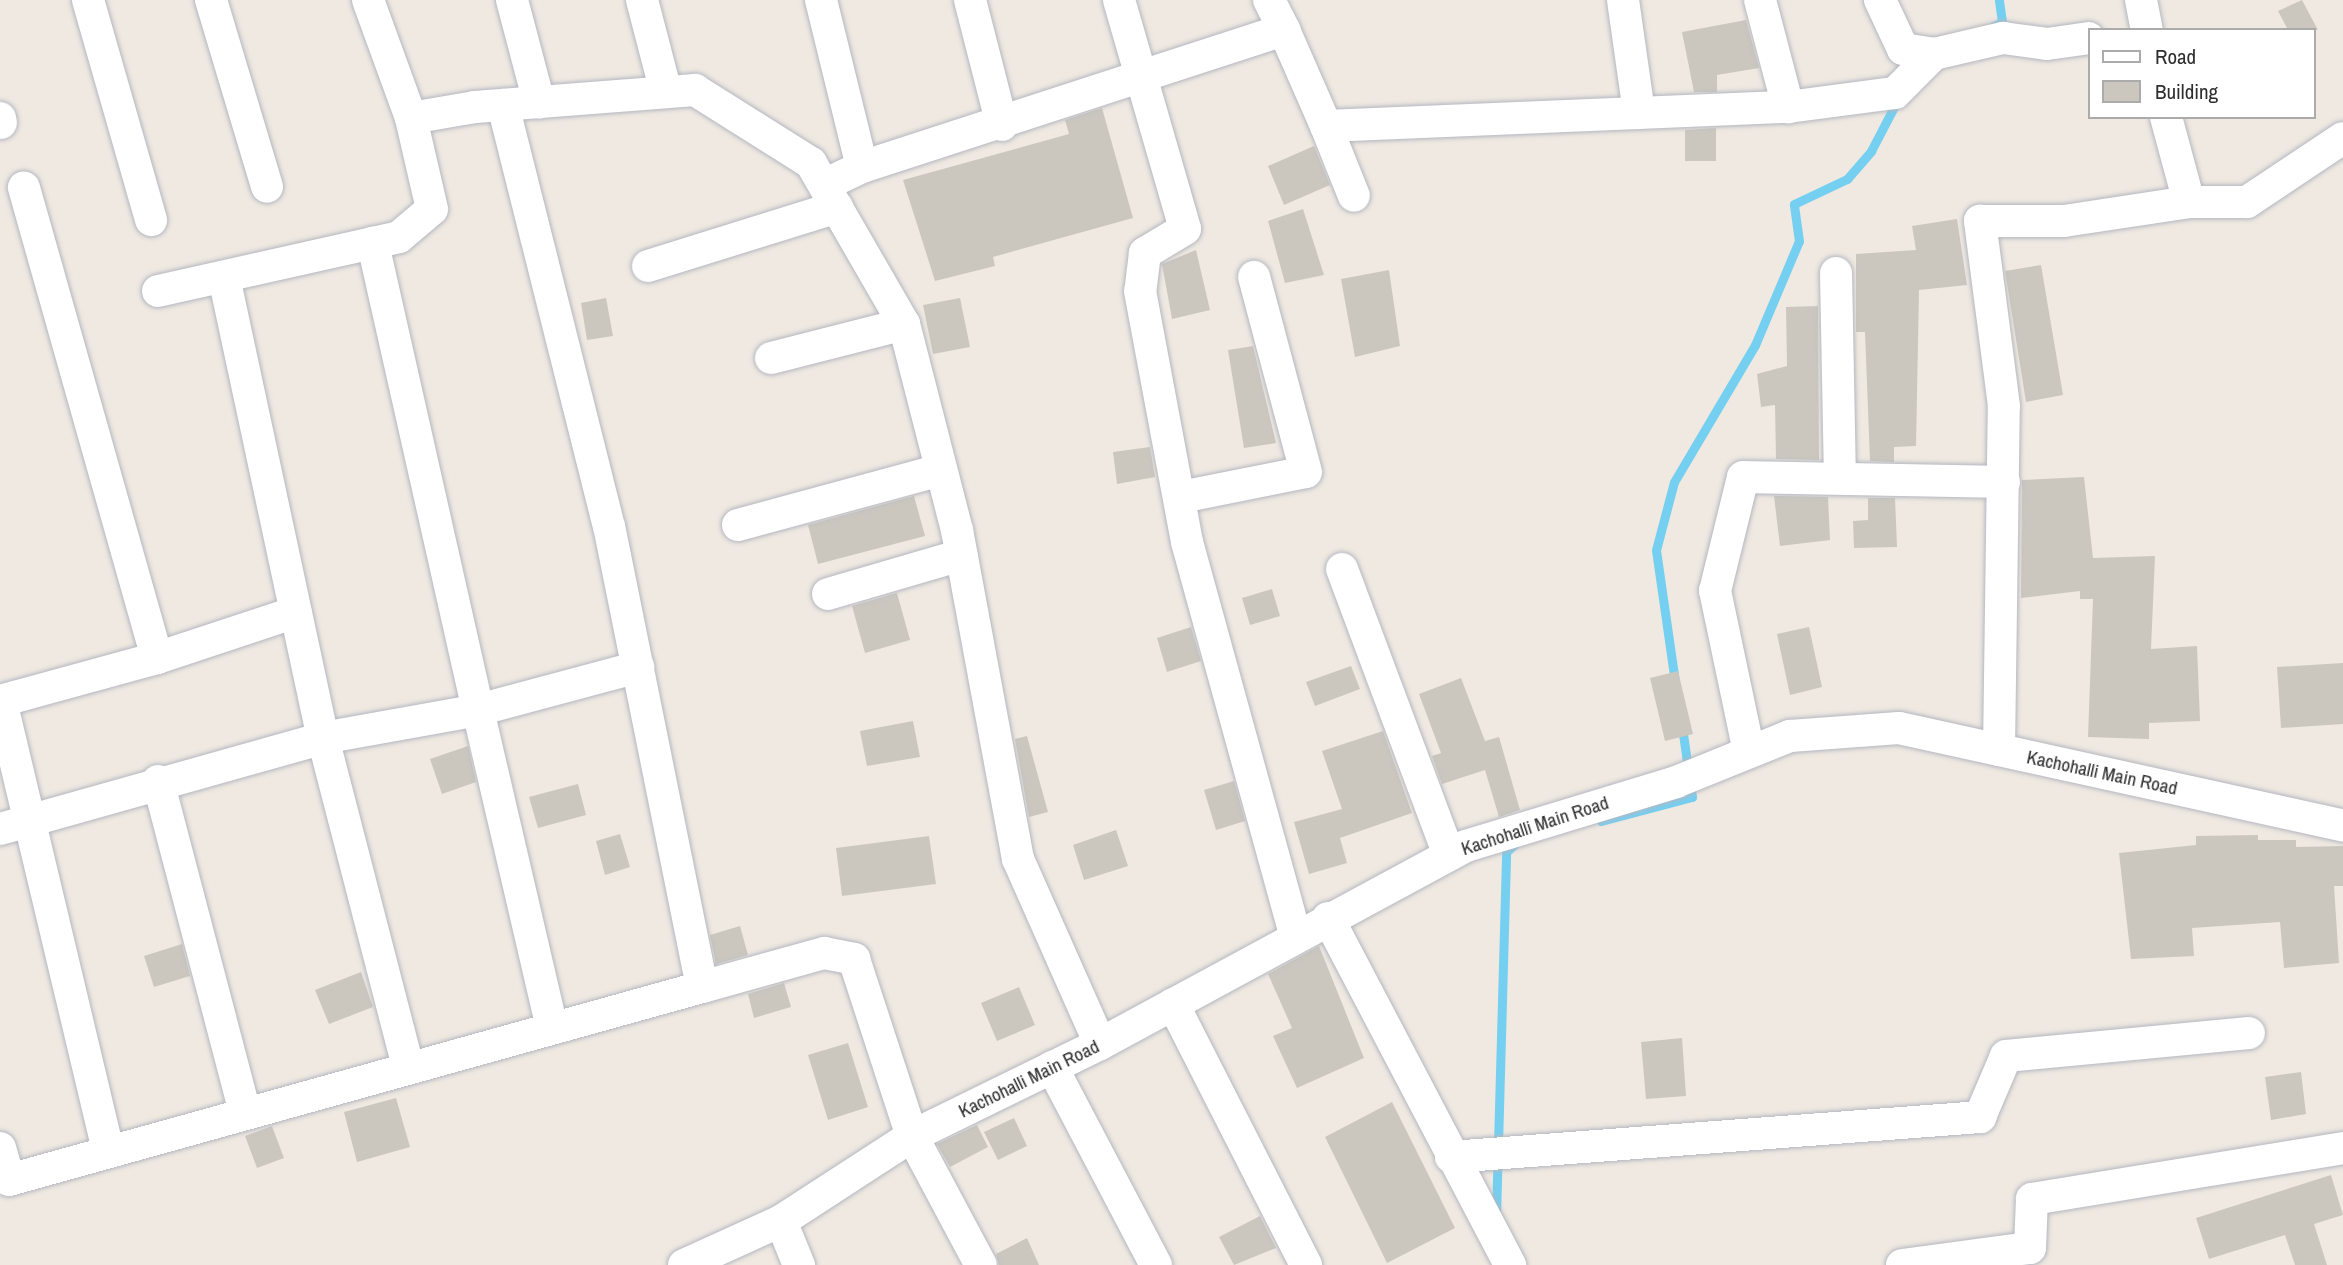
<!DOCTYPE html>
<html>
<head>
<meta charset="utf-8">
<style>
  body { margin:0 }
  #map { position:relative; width:2343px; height:1265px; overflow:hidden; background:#efe9e1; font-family:"Archivo Narrow",sans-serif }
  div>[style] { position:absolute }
  .stream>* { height:9px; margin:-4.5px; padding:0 4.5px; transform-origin:4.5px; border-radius:4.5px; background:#75cff0 }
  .building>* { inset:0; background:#cbc7bf }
  .roads { filter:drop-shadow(0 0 2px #b4b7c1) drop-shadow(0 0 2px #b4b7c1) }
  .minor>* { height:32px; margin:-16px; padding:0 16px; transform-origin:16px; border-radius:16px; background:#fff }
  span { translate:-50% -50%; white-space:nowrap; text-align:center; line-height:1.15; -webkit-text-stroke:5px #fff; paint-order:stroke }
  .street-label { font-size:19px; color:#2e2e2e }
  .legend { position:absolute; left:2088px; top:28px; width:228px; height:91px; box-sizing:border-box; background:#fff; border:2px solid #ababab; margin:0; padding:9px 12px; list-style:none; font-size:21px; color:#2e2e2e }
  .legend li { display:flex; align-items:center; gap:14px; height:35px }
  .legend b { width:35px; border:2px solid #ababab }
</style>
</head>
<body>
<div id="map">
  <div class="stream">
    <div style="left:1992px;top:27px;width:11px;rotate:-27deg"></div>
    <div style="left:2002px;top:22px;width:22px;rotate:-98deg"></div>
    <div style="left:1675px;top:682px;width:133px;rotate:-98.2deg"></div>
    <div style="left:1656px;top:550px;width:70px;rotate:-75.2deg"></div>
    <div style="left:1674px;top:482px;width:159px;rotate:-59.4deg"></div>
    <div style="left:1755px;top:345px;width:113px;rotate:-67.1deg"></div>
    <div style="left:1799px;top:241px;width:37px;rotate:-98deg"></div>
    <div style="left:1794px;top:204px;width:59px;rotate:-25.3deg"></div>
    <div style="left:1847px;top:179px;width:37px;rotate:-49deg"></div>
    <div style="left:1871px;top:151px;width:56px;rotate:-62.5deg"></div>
    <div style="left:1601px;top:821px;width:94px;rotate:-14.8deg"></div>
    <div style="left:1692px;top:797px;width:71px;rotate:-98.1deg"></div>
    <div style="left:1496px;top:1216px;width:364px;rotate:-88.4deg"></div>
    <div style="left:1506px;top:852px;width:13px;rotate:-42deg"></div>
  </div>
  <div class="building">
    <div style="clip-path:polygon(2302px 0,2318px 30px,2288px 30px,2278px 11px)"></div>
    <div style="clip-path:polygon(1746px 20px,1759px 68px,1717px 75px,1717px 92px,1694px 92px,1682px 32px)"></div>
    <div style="clip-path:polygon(1102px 108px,1133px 218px,993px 257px,995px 266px,935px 281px,903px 180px,1069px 134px,1065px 120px)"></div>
    <div style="clip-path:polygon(1716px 128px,1716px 161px,1685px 161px,1685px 130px)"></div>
    <div style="clip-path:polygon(1314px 146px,1330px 185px,1284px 205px,1268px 166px)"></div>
    <div style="clip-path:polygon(1303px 209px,1324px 275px,1285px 283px,1268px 221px)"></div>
    <div style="clip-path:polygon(1957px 219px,1967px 285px,1919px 290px,1916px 446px,1894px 447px,1894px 462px,1870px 461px,1865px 332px,1856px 332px,1856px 254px,1916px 250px,1912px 226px)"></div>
    <div style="clip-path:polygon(1196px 250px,1210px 310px,1172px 319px,1162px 264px)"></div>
    <div style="clip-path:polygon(2041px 265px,2063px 395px,2026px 402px,2005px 271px)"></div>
    <div style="clip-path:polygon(1389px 270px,1400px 346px,1355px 357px,1341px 279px)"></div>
    <div style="clip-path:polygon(606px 298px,613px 336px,587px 340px,581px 303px)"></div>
    <div style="clip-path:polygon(960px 298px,970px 347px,933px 354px,923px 305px)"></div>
    <div style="clip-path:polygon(1818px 306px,1819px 460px,1776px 459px,1775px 405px,1761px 407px,1757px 374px,1787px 366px,1786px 307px)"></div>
    <div style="clip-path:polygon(1253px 346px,1276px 443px,1244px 448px,1228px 350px)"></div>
    <div style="clip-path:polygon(1150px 447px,1155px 477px,1117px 484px,1113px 452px)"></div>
    <div style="clip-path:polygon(2084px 477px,2093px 558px,2155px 556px,2151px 649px,2197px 646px,2200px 721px,2149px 723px,2149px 739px,2088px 737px,2093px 599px,2080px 599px,2080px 591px,2021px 598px,2022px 480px)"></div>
    <div style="clip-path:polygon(914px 496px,925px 536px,818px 564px,808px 525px)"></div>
    <div style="clip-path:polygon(1774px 496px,1828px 497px,1830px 540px,1780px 546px)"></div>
    <div style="clip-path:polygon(1868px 498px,1895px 498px,1897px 547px,1854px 548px,1853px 521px,1868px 520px)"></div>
    <div style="clip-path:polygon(1272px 589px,1280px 616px,1250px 625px,1242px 598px)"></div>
    <div style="clip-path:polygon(897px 593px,910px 640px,865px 653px,852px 606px)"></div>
    <div style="clip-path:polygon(1191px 627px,1201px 661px,1167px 672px,1157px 638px)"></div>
    <div style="clip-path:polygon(1809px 627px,1822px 687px,1790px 695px,1777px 634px)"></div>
    <div style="clip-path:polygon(2343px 663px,2343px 724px,2281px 728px,2277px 667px)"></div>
    <div style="clip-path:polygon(1351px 666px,1360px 689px,1315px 706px,1306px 682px)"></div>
    <div style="clip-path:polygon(1678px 671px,1693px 734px,1665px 741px,1650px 678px)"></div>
    <div style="clip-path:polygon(1461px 678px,1485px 741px,1499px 737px,1520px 810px,1499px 817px,1485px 770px,1442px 784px,1432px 756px,1441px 753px,1419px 694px)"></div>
    <div style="clip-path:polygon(913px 721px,920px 757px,867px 766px,860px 731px)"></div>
    <div style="clip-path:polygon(1383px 731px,1412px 813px,1340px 838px,1347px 863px,1309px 874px,1294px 822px,1342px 809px,1322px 751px)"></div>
    <div style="clip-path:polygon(1027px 736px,1048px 812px,1029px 817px,1015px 739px)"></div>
    <div style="clip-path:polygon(468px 746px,476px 782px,442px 794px,430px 759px)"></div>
    <div style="clip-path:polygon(1234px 781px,1245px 821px,1216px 830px,1204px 790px)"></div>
    <div style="clip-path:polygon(578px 784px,586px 815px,538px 828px,529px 797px)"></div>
    <div style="clip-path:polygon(1116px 830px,1128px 866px,1084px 880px,1073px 845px)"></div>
    <div style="clip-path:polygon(620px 834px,630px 867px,605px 875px,596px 841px)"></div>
    <div style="clip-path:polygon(2258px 835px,2258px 840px,2296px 840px,2296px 847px,2343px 846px,2343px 886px,2334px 886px,2339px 963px,2284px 968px,2280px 922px,2192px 928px,2194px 956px,2131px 959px,2119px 853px,2196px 845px,2196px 836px)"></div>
    <div style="clip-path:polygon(929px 836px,936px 884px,842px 896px,836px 848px)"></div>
    <div style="clip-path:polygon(740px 926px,748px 955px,716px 964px,710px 935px)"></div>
    <div style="clip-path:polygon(182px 944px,190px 976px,154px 987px,144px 956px)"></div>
    <div style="clip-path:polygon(1319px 946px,1364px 1058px,1297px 1088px,1273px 1036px,1292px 1028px,1268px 974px)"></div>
    <div style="clip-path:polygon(361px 972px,373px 1007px,329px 1024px,315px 990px)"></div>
    <div style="clip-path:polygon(784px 983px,791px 1007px,754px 1018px,748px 994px)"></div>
    <div style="clip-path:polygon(1019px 987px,1035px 1025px,997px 1041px,981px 1003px)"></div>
    <div style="clip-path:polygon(1682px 1038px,1686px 1096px,1646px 1099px,1641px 1042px)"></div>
    <div style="clip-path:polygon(848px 1043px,868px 1107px,828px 1120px,808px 1055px)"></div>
    <div style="clip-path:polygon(2301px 1072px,2306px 1114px,2271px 1120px,2265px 1077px)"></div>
    <div style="clip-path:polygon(396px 1098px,410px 1147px,357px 1162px,344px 1112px)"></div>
    <div style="clip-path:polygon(1392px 1102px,1455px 1228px,1387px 1263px,1325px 1137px)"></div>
    <div style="clip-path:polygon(1014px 1118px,1027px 1146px,998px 1160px,984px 1132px)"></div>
    <div style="clip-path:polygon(977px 1125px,988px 1147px,950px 1167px,937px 1144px)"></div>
    <div style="clip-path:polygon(272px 1126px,284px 1158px,257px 1168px,245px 1136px)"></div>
    <div style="clip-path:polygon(2331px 1175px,2343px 1215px,2314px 1224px,2327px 1265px,2295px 1265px,2285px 1235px,2209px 1259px,2196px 1218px)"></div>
    <div style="clip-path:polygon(1260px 1216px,1276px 1248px,1234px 1265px,1219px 1237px)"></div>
    <div style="clip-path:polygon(1027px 1238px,1039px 1265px,999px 1265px,996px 1254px)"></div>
  </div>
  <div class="roads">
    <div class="minor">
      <div style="left:88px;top:0;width:229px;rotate:74deg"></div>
      <div style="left:211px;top:0;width:195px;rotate:73.3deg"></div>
      <div style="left:368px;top:0;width:126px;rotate:70deg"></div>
      <div style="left:411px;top:118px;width:65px;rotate:-9.8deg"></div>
      <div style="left:475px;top:107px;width:221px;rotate:-4.4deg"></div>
      <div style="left:695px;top:90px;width:137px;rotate:32.2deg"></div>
      <div style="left:811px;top:163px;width:186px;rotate:60deg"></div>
      <div style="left:904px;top:324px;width:213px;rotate:75.6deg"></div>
      <div style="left:957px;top:530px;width:335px;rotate:79.5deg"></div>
      <div style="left:1018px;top:859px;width:202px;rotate:66.1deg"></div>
      <div style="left:512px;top:0;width:106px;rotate:75.2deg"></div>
      <div style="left:642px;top:0;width:95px;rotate:75.4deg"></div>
      <div style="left:821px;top:0;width:172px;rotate:76.2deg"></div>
      <div style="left:970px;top:0;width:129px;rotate:75.6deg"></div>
      <div style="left:1119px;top:0;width:238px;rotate:73.9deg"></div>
      <div style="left:1185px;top:229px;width:47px;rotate:149deg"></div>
      <div style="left:1145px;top:253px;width:38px;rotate:97deg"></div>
      <div style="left:1140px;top:291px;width:255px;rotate:79.4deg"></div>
      <div style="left:1187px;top:542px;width:408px;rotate:74.6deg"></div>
      <div style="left:1269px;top:0;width:34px;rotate:63deg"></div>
      <div style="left:1623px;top:0;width:114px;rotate:81.9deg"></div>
      <div style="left:1760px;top:0;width:111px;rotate:75.3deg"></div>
      <div style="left:1880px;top:0;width:54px;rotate:64.9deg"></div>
      <div style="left:1903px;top:49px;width:31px;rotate:9deg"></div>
      <div style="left:1934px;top:54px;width:71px;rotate:-13.1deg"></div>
      <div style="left:2003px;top:38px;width:44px;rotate:7.8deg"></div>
      <div style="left:2047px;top:44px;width:42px;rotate:-8.1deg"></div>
      <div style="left:2141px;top:0;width:31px;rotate:79deg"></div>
      <div style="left:2166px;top:117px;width:88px;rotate:74.9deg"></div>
      <div style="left:0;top:118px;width:5px;rotate:79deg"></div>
      <div style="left:1326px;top:126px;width:75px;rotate:68.2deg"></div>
      <div style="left:824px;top:185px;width:42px;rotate:-25.3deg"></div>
      <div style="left:862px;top:167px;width:444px;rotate:-18deg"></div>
      <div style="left:1284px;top:30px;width:105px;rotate:66.4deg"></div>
      <div style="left:1326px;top:126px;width:462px;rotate:-2.4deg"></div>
      <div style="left:1788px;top:107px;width:108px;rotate:-7.5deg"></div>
      <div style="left:1895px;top:93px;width:55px;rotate:-45deg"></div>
      <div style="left:648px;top:266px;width:198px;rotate:-17.3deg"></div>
      <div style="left:1836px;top:273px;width:205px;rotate:88.9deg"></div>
      <div style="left:224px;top:277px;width:472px;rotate:77.9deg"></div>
      <div style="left:323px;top:738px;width:340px;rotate:75.5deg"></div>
      <div style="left:158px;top:291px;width:247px;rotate:-12.6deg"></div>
      <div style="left:399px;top:237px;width:43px;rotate:-40.3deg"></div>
      <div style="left:432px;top:209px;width:93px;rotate:-103deg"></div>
      <div style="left:771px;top:358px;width:137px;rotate:-14.3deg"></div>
      <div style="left:1181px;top:497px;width:127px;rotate:-11.3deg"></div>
      <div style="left:1306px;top:472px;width:202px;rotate:-104.9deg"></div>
      <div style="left:738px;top:525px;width:210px;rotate:-15.2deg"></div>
      <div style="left:1342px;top:569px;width:305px;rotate:69.5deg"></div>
      <div style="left:828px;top:594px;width:139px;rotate:-16.3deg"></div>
      <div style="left:157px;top:658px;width:146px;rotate:-18.3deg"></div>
      <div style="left:0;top:701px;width:163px;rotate:-15.3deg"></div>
      <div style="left:157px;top:658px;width:489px;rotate:-105.8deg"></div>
      <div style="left:1px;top:701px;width:462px;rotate:76.6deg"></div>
      <div style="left:1999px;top:750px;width:344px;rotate:-89.2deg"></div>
      <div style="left:2004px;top:406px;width:187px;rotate:-97.4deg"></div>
      <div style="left:1980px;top:221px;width:84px"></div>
      <div style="left:2064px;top:221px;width:126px;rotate:-8.6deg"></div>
      <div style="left:2189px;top:202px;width:58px"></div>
      <div style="left:2247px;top:202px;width:115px;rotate:-33.7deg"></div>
      <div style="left:1749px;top:752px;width:165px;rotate:-101.9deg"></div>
      <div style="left:1715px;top:591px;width:117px;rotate:-76.2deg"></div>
      <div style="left:1743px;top:477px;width:261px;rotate:1.1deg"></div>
      <div style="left:158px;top:781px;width:342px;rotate:75.3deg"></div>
      <div style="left:0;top:829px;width:336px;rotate:-15.7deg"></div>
      <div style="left:323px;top:738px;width:158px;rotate:-10.2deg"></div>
      <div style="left:478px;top:710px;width:479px;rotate:-102.7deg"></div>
      <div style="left:1328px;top:918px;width:392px;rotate:62.3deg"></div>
      <div style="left:702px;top:987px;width:127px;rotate:-15.6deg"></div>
      <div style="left:824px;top:953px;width:31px;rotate:11deg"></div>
      <div style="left:854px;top:959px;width:186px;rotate:71.9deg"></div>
      <div style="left:912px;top:1136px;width:146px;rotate:61.9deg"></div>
      <div style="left:1173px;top:1004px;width:293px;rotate:63deg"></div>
      <div style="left:552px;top:1028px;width:326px;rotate:-103.1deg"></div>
      <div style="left:478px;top:710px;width:166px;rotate:-15deg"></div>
      <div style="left:1052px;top:1067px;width:224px;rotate:62.3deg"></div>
      <div style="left:0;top:1148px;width:33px;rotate:74deg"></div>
      <div style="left:9px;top:1180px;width:719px;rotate:-15.56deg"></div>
      <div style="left:702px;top:987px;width:469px;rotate:-101.4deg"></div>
      <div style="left:609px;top:527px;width:435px;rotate:-104.1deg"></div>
      <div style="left:1451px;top:1157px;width:531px;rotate:-4.32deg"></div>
      <div style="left:1980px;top:1117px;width:66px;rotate:-66.9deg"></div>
      <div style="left:2006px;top:1056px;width:244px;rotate:-5.4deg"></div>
      <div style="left:781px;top:1221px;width:48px;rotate:67.8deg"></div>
      <div style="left:684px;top:1265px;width:107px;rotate:-24.4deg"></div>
      <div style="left:781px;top:1221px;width:156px;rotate:-33deg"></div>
      <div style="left:912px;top:1136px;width:209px;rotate:-26.1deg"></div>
      <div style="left:1100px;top:1044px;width:416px;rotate:-28.4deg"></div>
      <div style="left:1466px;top:846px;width:220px;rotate:-16.9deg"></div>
      <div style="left:1676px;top:782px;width:123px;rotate:-22deg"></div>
      <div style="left:1790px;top:736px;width:109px;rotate:-4.2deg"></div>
      <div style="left:1899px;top:728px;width:455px;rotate:12.4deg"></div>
      <div style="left:1902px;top:1265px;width:129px;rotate:-7.6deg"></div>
      <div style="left:2030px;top:1248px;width:49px;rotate:-87.7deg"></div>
      <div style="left:2032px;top:1199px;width:315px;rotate:-9.3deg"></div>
    </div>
  </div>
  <div class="street-label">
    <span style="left:2102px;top:773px;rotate:12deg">Kachohalli Main Road</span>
    <span style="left:1535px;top:826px;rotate:-18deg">Kachohalli Main Road</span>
    <span style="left:1029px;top:1079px;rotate:-26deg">Kachohalli Main Road</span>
  </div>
  <ul class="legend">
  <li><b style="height:9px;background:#fff"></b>Road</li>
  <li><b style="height:19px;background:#cbc7bf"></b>Building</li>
  </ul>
</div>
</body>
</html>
